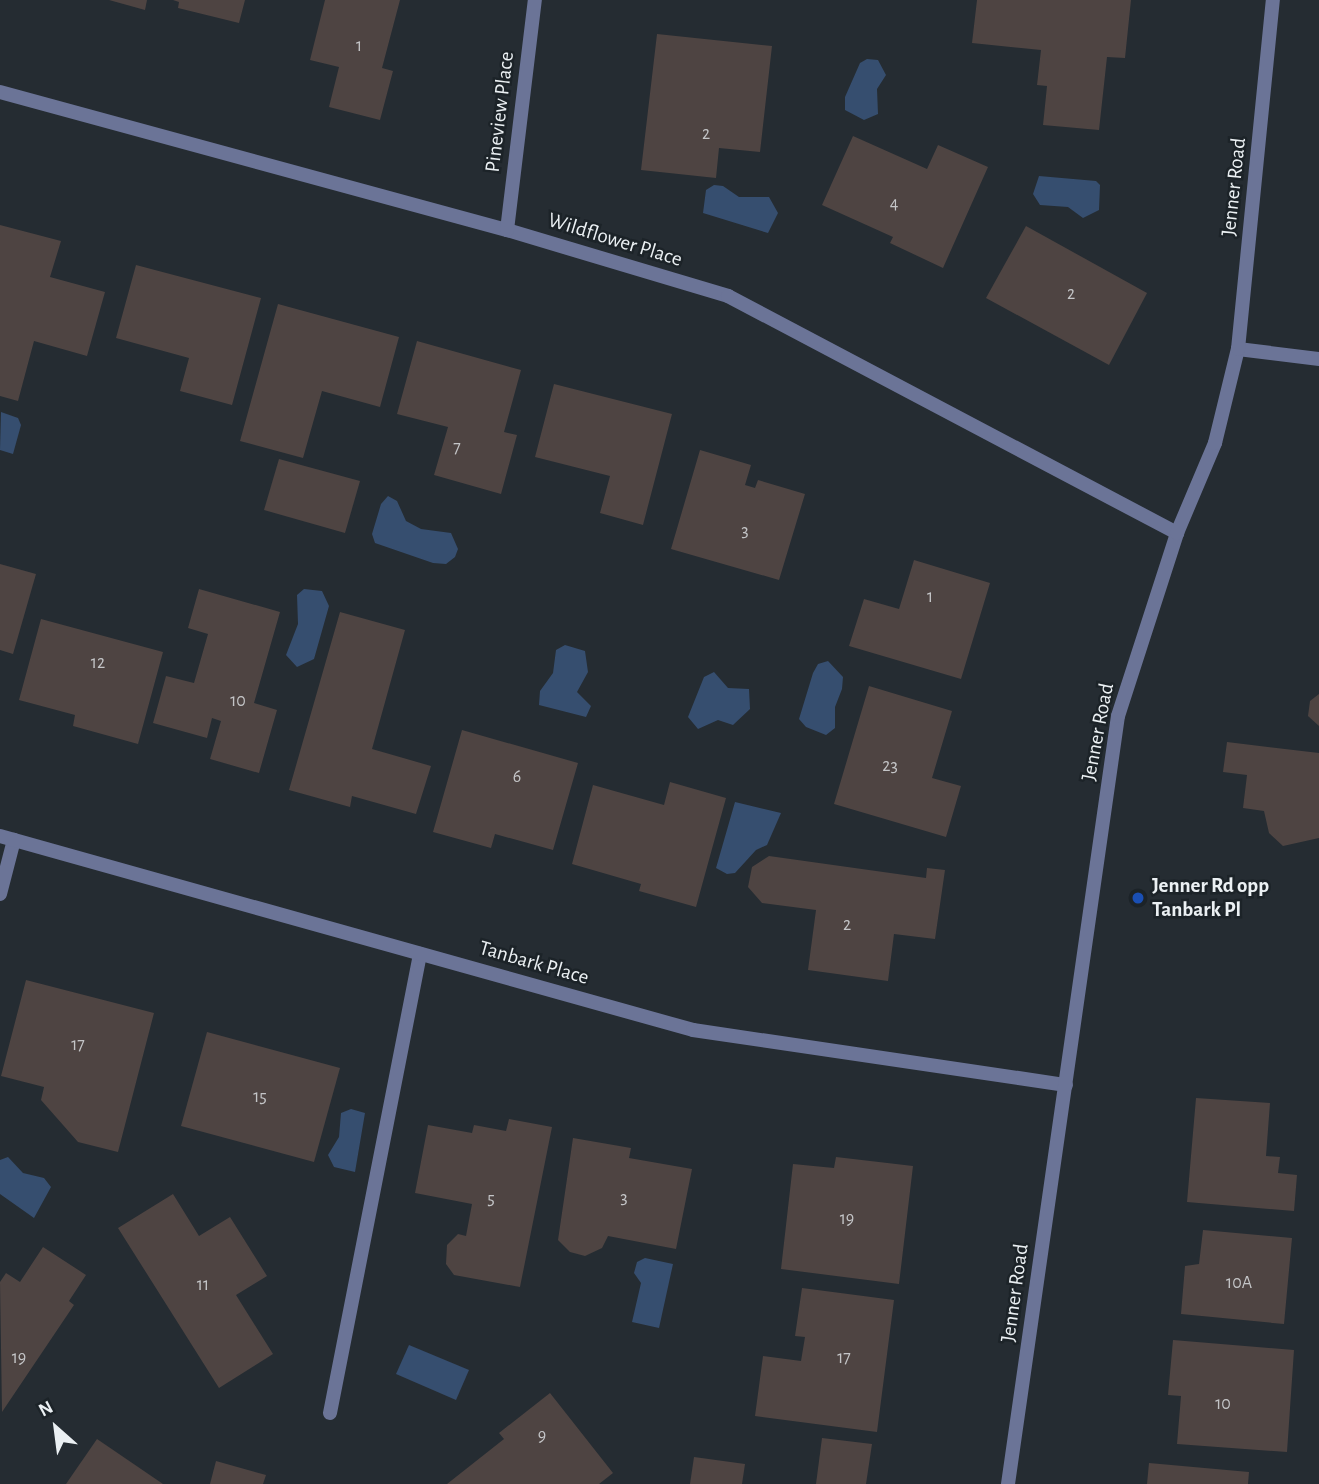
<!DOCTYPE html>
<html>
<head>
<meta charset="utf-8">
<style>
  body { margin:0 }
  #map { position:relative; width:1319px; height:1484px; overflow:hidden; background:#252c32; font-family:"Alegreya Sans",sans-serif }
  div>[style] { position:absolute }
  .water>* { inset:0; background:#364e6f }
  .building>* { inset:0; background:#4e4442 }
  .lane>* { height:14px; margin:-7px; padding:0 7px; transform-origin:7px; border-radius:7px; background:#6b7497 }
  .street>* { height:14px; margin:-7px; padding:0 7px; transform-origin:7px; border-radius:7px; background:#6b7497 }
  .dots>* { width:19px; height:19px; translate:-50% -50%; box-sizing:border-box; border:4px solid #1c2328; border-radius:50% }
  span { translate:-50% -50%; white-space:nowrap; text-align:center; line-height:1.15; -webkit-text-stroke:5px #1c2328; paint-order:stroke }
  .number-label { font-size:18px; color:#c4c5c7 }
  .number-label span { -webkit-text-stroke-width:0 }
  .street-label { font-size:21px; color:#ebf0f3 }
  .poi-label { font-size:21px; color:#ebf0f3; font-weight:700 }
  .left { translate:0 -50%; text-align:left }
  .north { position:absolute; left:21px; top:1393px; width:70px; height:70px; -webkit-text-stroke:5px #1c2328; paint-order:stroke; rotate:332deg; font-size:19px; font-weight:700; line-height:28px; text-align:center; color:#ebf0f3 }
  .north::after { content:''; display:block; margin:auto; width:24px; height:32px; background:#ebf0f3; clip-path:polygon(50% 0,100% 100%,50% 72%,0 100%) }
</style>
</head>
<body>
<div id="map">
  <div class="water">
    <div style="clip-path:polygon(867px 59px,878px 60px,886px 75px,877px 89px,878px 114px,864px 120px,845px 110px,845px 97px,860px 63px)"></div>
    <div style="clip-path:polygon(1039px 176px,1096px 181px,1100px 185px,1099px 210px,1083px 218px,1068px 207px,1040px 205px,1033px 194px)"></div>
    <div style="clip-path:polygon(714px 185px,723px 186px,739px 197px,769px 197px,778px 213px,768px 233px,703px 213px,706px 190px)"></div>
    <div style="clip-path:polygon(1px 412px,18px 418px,21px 425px,13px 454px,0 450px)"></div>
    <div style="clip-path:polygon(388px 496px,397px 501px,406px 521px,421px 529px,451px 533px,458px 549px,455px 557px,446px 564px,433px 563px,375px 543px,372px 534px,381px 504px)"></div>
    <div style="clip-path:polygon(304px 589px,322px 591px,329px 606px,314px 659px,297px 667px,286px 655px,298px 624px,297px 595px)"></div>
    <div style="clip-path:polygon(565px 645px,585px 651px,588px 672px,577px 692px,591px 706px,586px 717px,539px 705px,540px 691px,553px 673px,556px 650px)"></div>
    <div style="clip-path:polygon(828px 661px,843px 677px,842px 689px,835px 707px,835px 728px,826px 735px,806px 727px,799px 719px,813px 673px,818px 664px)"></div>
    <div style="clip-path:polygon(714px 672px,728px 688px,749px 689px,750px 709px,733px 725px,718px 720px,698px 729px,688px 717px,704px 677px)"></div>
    <div style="clip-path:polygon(735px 802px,781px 813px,767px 845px,756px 850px,735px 873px,727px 874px,716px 868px)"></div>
    <div style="clip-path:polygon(351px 1109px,365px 1113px,355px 1172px,334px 1167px,328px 1155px,339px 1137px,341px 1113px)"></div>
    <div style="clip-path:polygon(8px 1157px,23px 1173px,44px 1178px,51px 1187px,34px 1218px,0 1194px,0 1160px)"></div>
    <div style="clip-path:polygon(645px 1258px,673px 1264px,659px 1328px,632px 1322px,641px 1283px,634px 1273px,637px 1262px)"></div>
    <div style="clip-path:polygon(409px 1345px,469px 1370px,456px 1400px,396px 1374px)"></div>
  </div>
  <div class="building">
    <div style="clip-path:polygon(109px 0,147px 0,145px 10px)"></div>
    <div style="clip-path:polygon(173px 0,245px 0,239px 23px,178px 8px,179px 2px)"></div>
    <div style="clip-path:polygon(325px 0,400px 0,382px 68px,393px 71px,380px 120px,329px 107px,339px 67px,310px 60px)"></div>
    <div style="clip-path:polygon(977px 0,1131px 0,1125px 58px,1107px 57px,1099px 130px,1043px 125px,1047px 86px,1037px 85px,1041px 50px,972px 43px)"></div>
    <div style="clip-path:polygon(657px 34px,772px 46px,760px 152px,719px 148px,716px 178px,641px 170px)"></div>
    <div style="clip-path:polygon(853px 136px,927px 169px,938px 145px,988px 167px,943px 268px,890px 243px,893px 237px,822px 205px)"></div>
    <div style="clip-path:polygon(0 225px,61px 241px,50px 277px,105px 292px,87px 356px,34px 341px,18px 401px,0 396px)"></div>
    <div style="clip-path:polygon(1026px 226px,1147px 293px,1109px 365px,986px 298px)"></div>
    <div style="clip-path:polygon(136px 265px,261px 298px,232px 405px,180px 391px,189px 358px,116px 338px)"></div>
    <div style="clip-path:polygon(278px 304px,399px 337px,380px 407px,322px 391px,303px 458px,240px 441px)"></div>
    <div style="clip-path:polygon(417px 341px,521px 370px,504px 432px,517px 435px,501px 494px,434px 475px,448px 427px,397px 414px)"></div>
    <div style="clip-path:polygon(554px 384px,672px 414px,643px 525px,600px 513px,610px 476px,535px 457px)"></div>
    <div style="clip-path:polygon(700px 450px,751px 465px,745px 485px,755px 488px,758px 480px,805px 494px,779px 580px,671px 549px)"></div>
    <div style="clip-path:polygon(279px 459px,360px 481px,345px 533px,264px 510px)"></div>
    <div style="clip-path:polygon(914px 560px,990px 583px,961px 679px,849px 646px,864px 599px,899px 609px)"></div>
    <div style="clip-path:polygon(0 564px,36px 574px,13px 654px,0 650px)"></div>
    <div style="clip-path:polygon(199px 589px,280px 612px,254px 703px,277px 710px,259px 773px,210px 759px,221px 721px,212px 718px,207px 738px,153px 723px,166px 676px,194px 683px,208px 634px,188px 628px)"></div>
    <div style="clip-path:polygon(340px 612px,405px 630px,372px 749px,431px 766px,416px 814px,352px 796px,350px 807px,289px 790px)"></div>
    <div style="clip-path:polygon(41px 619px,163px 652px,138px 744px,73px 726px,75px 715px,19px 700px)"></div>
    <div style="clip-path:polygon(869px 686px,952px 711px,932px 778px,961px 786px,946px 837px,834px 804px)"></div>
    <div style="clip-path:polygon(1319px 694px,1319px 726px,1308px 716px,1310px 701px)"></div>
    <div style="clip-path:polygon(462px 730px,578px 763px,553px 850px,495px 834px,491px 848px,433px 832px)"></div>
    <div style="clip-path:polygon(1227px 742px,1319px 753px,1319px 838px,1283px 846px,1269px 833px,1264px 811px,1243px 808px,1247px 775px,1223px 772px)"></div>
    <div style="clip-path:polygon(670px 782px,726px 798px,696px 907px,639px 891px,641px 884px,572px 864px,593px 785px,664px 805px)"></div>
    <div style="clip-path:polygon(769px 856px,926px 878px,927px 868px,945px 870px,935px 939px,894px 934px,888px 981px,808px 970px,816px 910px,762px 903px,748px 887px,752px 867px)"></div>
    <div style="clip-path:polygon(26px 980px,154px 1013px,118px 1152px,78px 1142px,41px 1100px,44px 1087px,1px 1076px)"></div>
    <div style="clip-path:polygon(207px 1032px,340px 1068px,314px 1162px,181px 1126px)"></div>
    <div style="clip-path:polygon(1196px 1098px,1270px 1103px,1266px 1156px,1280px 1157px,1278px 1173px,1297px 1175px,1294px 1211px,1187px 1202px)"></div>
    <div style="clip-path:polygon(509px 1119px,552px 1127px,520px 1287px,454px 1275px,446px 1264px,447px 1245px,458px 1234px,466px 1236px,472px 1204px,415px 1193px,428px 1125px,472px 1133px,474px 1125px,506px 1131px)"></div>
    <div style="clip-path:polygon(573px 1138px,631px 1148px,629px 1158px,692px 1169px,676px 1249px,608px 1236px,602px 1248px,585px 1256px,570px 1252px,558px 1240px)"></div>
    <div style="clip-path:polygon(836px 1157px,913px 1166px,899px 1284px,781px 1269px,793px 1164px,834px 1168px)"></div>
    <div style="clip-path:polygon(173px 1194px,199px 1236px,230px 1217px,267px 1276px,236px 1295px,273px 1354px,219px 1388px,118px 1228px)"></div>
    <div style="clip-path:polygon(1203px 1230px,1292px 1238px,1284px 1324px,1181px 1314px,1185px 1266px,1199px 1264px)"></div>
    <div style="clip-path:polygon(43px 1247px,86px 1275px,69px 1301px,74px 1305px,2px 1412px,0 1282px,6px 1273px,20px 1282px)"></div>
    <div style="clip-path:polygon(802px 1288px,894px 1300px,877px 1432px,755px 1416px,763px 1356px,801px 1361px,805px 1337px,795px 1336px)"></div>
    <div style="clip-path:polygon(1173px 1340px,1294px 1350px,1287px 1452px,1177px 1444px,1181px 1396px,1168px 1395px)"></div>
    <div style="clip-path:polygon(550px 1393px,613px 1473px,599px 1484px,447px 1484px,504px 1439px,499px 1433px)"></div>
    <div style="clip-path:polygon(822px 1438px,872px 1444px,866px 1484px,816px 1484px)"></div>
    <div style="clip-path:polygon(97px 1439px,163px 1484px,66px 1484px)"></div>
    <div style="clip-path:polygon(694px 1457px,745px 1464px,742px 1484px,690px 1484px)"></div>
    <div style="clip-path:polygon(216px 1461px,266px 1475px,263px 1484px,210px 1484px)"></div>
    <div style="clip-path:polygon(1149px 1463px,1249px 1472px,1248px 1484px,1147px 1484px)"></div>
  </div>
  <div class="lane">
    <div style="left:0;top:894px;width:56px;rotate:-75.5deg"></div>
    <div style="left:330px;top:1413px;width:468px;rotate:-78.9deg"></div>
  </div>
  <div class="street">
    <div style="left:0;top:92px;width:525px;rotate:15.23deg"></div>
    <div style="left:507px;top:230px;width:231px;rotate:16.6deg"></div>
    <div style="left:728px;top:296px;width:508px;rotate:27.83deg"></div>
    <div style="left:507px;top:230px;width:232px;rotate:-83.1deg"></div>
    <div style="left:1238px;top:349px;width:82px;rotate:7deg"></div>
    <div style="left:0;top:836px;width:720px;rotate:15.64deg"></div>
    <div style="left:693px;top:1030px;width:377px;rotate:8.4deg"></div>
    <div style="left:1008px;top:1484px;width:776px;rotate:-81.85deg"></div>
    <div style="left:1118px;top:716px;width:192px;rotate:-72.1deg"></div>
    <div style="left:1177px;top:533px;width:98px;rotate:-67.1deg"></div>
    <div style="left:1215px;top:443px;width:97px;rotate:-76.3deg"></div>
    <div style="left:1238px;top:349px;width:351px;rotate:-84.3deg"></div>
  </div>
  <div class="dots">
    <div style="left:1138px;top:898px;background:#1a4fb4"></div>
  </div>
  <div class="number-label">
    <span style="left:359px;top:46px">1</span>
    <span style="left:706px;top:134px">2</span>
    <span style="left:894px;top:204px">4</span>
    <span style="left:1071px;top:294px">2</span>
    <span style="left:457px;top:448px">7</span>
    <span style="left:745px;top:531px">3</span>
    <span style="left:930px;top:597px">1</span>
    <span style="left:98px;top:663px">12</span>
    <span style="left:238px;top:701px">10</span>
    <span style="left:890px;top:766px">23</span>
    <span style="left:517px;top:777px">6</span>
    <span style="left:847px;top:925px">2</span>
    <span style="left:78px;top:1045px">17</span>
    <span style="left:260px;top:1097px">15</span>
    <span style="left:624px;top:1198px">3</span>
    <span style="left:491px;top:1199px">5</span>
    <span style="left:847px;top:1219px">19</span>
    <span style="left:1239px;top:1283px">10A</span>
    <span style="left:203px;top:1285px">11</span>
    <span style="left:19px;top:1358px">19</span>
    <span style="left:844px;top:1358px">17</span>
    <span style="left:1223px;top:1404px">10</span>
    <span style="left:542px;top:1436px">9</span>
  </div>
  <div class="street-label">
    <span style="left:500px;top:112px;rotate:-83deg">Pineview Place</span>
    <span style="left:1234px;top:187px;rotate:-84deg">Jenner Road</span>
    <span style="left:615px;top:240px;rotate:17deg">Wildflower Place</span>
    <span style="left:1098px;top:732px;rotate:-79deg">Jenner Road</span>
    <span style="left:534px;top:963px;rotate:16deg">Tanbark Place</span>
    <span style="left:1015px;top:1293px;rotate:-82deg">Jenner Road</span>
  </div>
  <div class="poi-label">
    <span class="left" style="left:1152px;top:898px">Jenner Rd opp<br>Tanbark Pl</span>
  </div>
  <div class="north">N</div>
</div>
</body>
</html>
